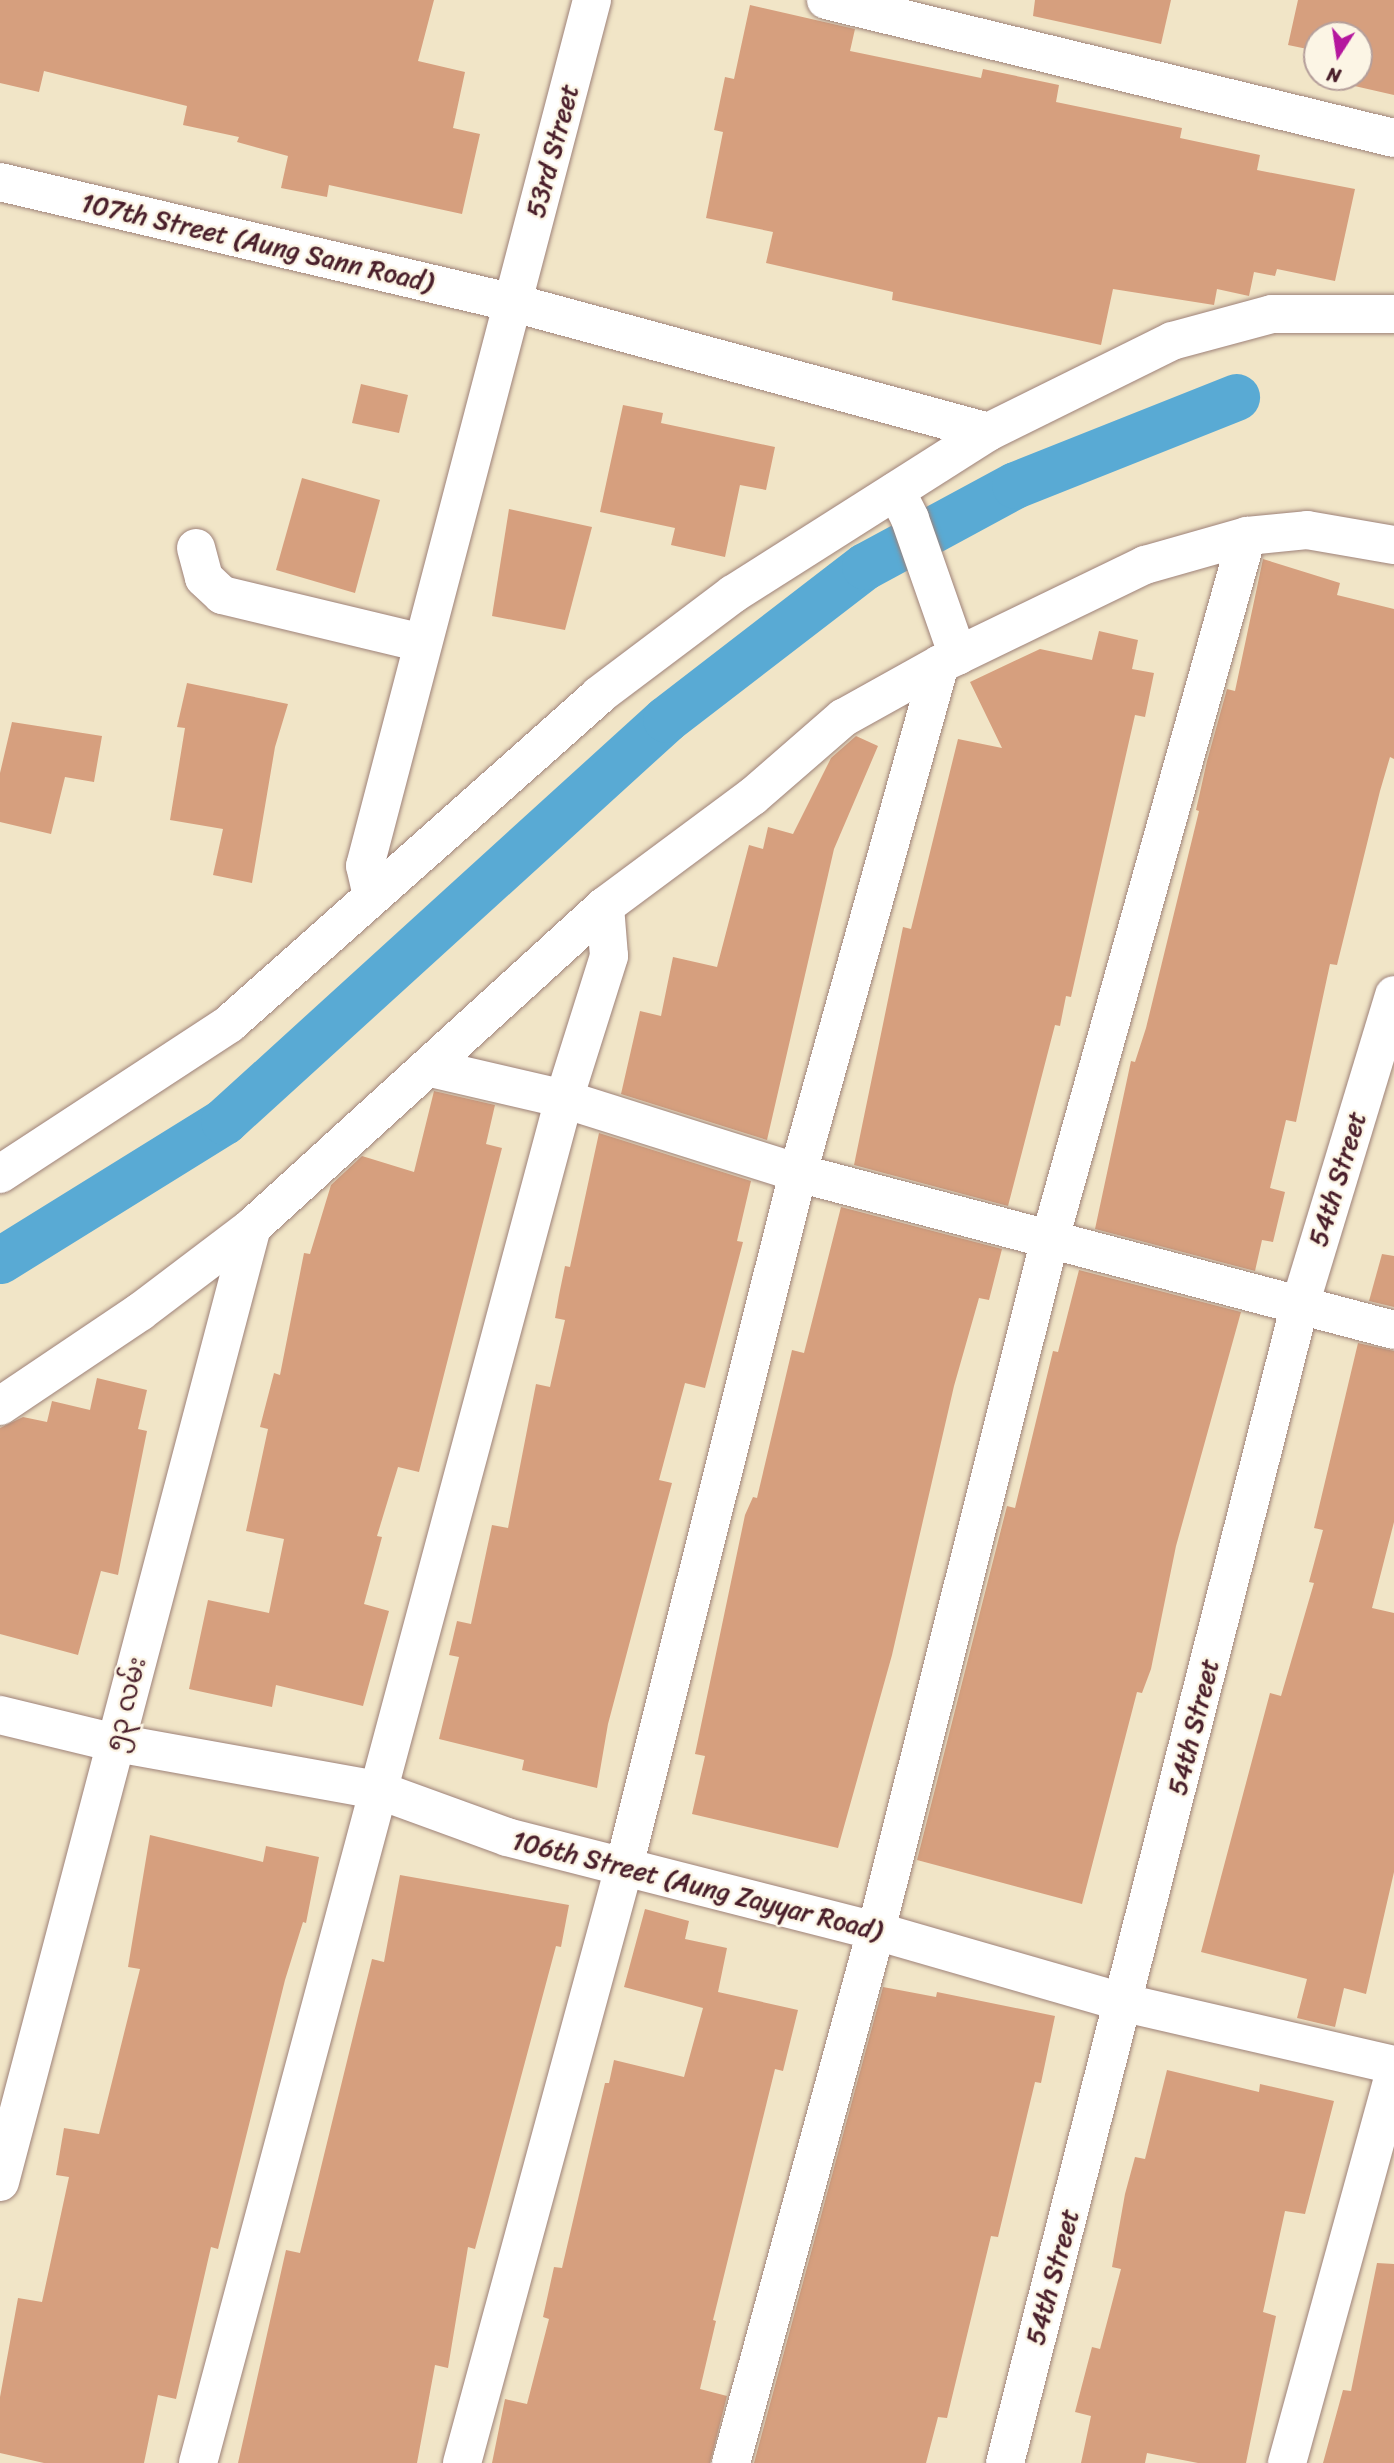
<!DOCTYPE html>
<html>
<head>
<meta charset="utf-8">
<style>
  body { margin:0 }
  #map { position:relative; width:1394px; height:2463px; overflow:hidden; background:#f1e5c7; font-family:Sriracha,"Noto Sans Myanmar",sans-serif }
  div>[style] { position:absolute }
  .canal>* { height:47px; margin:-23.5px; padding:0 23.5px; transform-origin:23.5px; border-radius:23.5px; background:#59aad4 }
  .building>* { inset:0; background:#d69f7e }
  .roads { filter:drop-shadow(0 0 2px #9e8279) drop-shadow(0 0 2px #9e8279) }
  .minor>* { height:38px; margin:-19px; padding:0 19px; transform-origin:19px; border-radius:19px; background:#fff }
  span { translate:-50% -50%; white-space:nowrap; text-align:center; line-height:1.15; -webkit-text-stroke:5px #fcf5e5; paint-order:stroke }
  .street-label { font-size:26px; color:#4a1f2b }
  .north { position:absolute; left:1303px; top:21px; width:70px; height:70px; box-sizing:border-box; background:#fcf5e5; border:2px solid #b59f9b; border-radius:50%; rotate:192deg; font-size:19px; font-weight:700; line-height:28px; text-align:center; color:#4a1f2b }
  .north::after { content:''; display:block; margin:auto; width:24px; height:32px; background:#b5179e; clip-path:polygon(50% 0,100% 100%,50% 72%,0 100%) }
</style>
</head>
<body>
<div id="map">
  <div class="canal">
    <div style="left:0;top:1260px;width:264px;rotate:-31.8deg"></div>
    <div style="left:224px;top:1121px;width:597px;rotate:-42.29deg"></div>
    <div style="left:666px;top:719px;width:251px;rotate:-37.6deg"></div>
    <div style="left:865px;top:566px;width:170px;rotate:-28.4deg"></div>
    <div style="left:1015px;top:485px;width:238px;rotate:-21.7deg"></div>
  </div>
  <div class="building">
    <div style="clip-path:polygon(0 0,434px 0,418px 61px,465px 72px,453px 128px,480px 134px,462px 214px,329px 185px,327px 197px,281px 188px,288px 156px,237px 142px,239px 137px,183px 125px,187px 106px,44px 71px,39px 92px,0 83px)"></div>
    <div style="clip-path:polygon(1035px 0,1171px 0,1161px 44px,1033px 16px)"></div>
    <div style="clip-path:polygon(1298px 0,1394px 0,1394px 95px,1337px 82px,1338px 77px,1359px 77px,1359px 35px,1317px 35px,1317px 51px,1288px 45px)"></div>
    <div style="clip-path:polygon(750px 5px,855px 29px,850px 51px,981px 78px,983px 69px,1059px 85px,1056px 102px,1182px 128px,1180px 138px,1260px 155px,1257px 170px,1355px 189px,1335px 281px,1277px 269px,1275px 276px,1254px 272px,1249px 296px,1217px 289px,1214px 305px,1113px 289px,1101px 345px,892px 300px,893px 292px,766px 263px,773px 232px,706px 218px,723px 132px,714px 130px,725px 77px,734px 79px)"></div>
    <div style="clip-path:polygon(361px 384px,408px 395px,399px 433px,352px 423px)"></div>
    <div style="clip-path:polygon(623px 405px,663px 413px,661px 423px,775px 447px,766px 490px,740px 485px,725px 557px,671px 545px,675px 528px,600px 512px)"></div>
    <div style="clip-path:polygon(302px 478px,380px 500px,355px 593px,276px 570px)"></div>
    <div style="clip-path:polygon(509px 509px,592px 527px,565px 630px,492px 616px)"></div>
    <div style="clip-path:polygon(1263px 559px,1340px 583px,1337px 595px,1394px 609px,1394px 759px,1390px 757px,1380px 791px,1337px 965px,1330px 964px,1296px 1122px,1286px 1120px,1270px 1188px,1285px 1192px,1273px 1242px,1262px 1240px,1255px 1271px,1095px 1229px,1131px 1061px,1135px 1062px,1146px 1028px,1199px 811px,1196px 810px,1207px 761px,1227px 689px,1235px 691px)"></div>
    <div style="clip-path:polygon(1099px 631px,1138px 640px,1132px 669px,1154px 673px,1145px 717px,1135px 715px,1071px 997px,1066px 996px,1060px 1026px,1055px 1025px,1008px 1206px,854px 1165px,903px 927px,911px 929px,958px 739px,1002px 748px,970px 682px,1040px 649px,1092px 660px)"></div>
    <div style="clip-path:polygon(187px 683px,288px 704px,275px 747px,252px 883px,213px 875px,223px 829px,170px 820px,185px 728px,177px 727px)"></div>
    <div style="clip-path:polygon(12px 722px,102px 736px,94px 782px,65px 777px,51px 834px,0 822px,0 773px)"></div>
    <div style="clip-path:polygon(856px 736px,878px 746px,834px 849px,767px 1140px,621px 1094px,640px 1011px,661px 1016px,673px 957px,717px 967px,749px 845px,763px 849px,768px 827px,793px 834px,831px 758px)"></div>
    <div style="clip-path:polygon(434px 1091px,495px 1105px,486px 1144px,502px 1148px,419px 1472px,398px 1467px,377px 1536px,382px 1537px,364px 1604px,389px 1611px,363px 1706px,276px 1685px,272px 1707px,189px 1689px,208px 1600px,269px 1613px,284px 1539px,246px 1531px,268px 1429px,260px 1427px,274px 1373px,280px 1375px,304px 1253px,310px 1254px,331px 1185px,362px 1156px,414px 1172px)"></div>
    <div style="clip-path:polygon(599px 1133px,751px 1181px,737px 1241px,743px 1242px,705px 1388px,685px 1383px,659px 1480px,672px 1483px,608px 1724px,597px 1788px,522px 1770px,524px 1760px,439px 1739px,459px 1657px,449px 1655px,457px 1621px,471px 1624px,492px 1525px,508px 1528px,536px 1384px,550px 1387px,565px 1320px,555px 1318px,559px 1295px,565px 1266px,570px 1267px)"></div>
    <div style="clip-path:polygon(841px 1207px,1002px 1249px,989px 1300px,979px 1298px,954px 1386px,892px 1655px,838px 1848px,692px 1814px,705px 1756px,695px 1754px,745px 1515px,753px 1497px,757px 1498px,792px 1350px,804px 1353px)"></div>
    <div style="clip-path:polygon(1382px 1254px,1394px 1256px,1394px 1307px,1369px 1301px)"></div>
    <div style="clip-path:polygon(1079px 1270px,1241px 1312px,1176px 1546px,1151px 1669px,1142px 1693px,1137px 1692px,1082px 1904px,917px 1860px,1007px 1506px,1015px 1508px,1053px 1351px,1058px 1352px)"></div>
    <div style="clip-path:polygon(1358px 1343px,1394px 1351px,1394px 1522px,1372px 1608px,1394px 1613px,1394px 1872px,1366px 1994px,1344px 1988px,1335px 2027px,1297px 2018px,1307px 1979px,1201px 1952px,1270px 1693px,1281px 1696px,1314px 1583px,1309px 1582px,1323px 1530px,1314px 1528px)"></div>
    <div style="clip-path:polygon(97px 1378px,147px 1390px,138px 1429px,147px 1431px,118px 1575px,101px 1571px,78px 1655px,0 1634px,0 1428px,23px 1417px,47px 1422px,52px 1401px,90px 1410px)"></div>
    <div style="clip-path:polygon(150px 1835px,263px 1862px,266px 1846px,319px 1857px,306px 1923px,303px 1922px,285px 1980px,218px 2249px,211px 2247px,176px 2399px,158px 2395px,144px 2463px,44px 2463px,0 2453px,0 2397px,18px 2298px,42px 2302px,69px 2177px,56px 2175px,64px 2128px,99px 2134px,140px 1969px,128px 1967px)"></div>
    <div style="clip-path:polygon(400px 1875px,569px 1905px,561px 1947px,556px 1946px,475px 2249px,468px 2247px,448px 2368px,435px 2365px,417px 2463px,238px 2463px,286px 2250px,300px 2253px,372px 1959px,384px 1962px)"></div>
    <div style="clip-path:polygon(645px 1909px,689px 1921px,685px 1939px,727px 1948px,718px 1992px,798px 2010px,783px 2071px,775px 2069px,713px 2320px,716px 2321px,700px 2389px,727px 2396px,710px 2463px,492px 2463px,505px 2399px,527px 2404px,549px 2319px,543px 2317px,554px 2267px,562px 2268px,605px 2083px,609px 2083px,614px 2060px,684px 2077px,703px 2008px,624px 1987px)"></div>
    <div style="clip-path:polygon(883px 1987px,936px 1997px,937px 1992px,1055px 2016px,1041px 2083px,1035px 2082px,998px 2237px,991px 2236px,947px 2418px,938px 2417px,926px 2463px,754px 2463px)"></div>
    <div style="clip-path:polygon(1167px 2070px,1259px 2092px,1260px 2084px,1334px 2101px,1305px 2214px,1285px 2211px,1263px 2312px,1276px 2316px,1246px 2463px,1198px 2463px,1147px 2453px,1145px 2463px,1081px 2463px,1091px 2416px,1075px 2412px,1092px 2347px,1100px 2349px,1121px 2269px,1112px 2267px,1125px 2194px,1135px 2157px,1145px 2159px)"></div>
    <div style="clip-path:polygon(1377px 2263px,1394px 2264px,1394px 2463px,1323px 2463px,1343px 2390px,1351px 2391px)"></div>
  </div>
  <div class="roads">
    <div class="minor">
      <div style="left:826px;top:0;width:585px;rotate:13.66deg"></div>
      <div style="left:0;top:182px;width:528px;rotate:13.25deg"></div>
      <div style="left:514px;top:303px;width:491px;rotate:15.2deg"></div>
      <div style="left:896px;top:491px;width:31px;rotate:63deg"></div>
      <div style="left:910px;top:519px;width:145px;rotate:70.7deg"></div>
      <div style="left:196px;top:548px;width:31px;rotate:75deg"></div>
      <div style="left:204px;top:578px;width:25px;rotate:43deg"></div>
      <div style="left:222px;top:595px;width:206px;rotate:13.5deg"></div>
      <div style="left:372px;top:896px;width:31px;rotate:-103deg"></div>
      <div style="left:365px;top:866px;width:895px;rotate:-75.31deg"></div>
      <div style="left:431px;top:1068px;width:137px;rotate:13.1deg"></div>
      <div style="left:564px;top:1099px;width:245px;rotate:17.5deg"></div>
      <div style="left:798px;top:1173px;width:616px;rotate:14.76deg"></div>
      <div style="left:0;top:1174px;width:274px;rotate:-33.2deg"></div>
      <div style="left:229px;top:1024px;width:495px;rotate:-41.6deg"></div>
      <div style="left:599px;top:695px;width:168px;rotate:-37deg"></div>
      <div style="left:733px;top:594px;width:302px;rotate:-32.4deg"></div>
      <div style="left:988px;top:432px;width:205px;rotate:-26.3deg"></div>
      <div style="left:1172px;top:341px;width:104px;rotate:-15.1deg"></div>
      <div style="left:1272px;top:314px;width:122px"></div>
      <div style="left:0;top:1406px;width:169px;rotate:-33.9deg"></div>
      <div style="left:140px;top:1312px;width:141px;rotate:-37.2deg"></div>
      <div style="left:252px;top:1227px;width:477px;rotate:-42.3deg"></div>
      <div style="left:605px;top:906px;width:183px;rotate:-36.6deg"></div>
      <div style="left:752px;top:797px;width:121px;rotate:-41deg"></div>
      <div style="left:843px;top:718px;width:111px;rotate:-29.1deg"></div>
      <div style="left:940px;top:664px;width:228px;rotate:-25.8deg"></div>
      <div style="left:1145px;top:565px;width:106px;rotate:-15.9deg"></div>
      <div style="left:1247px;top:536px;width:60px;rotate:-5.7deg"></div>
      <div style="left:1307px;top:530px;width:88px;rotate:9.8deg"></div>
      <div style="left:0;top:1715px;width:119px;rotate:13.6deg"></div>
      <div style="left:116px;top:1743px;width:266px;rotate:10.2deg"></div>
      <div style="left:378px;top:1790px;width:137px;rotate:20deg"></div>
      <div style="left:507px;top:1837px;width:381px;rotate:14.3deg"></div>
      <div style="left:876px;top:1931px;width:259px;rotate:16.1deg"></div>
      <div style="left:1125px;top:2003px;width:276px;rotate:13deg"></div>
      <div style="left:0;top:2182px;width:988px;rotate:-75.22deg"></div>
      <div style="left:198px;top:2463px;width:1412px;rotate:-74.98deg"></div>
      <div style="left:564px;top:1099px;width:150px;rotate:-72.5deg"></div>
      <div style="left:609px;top:956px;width:50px;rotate:-94.6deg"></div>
      <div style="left:462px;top:2463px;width:618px;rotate:-74.79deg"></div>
      <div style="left:624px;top:1867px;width:715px;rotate:-75.92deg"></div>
      <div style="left:798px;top:1173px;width:528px;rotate:-74.41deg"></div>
      <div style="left:731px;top:2463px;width:551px;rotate:-74.75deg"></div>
      <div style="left:876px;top:1931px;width:714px;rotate:-75.89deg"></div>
      <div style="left:1050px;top:1239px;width:730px;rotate:-74.35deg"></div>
      <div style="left:1005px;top:2463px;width:1192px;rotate:-75.72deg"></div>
      <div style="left:1299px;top:1308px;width:327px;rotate:-73.1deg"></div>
      <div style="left:1287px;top:2463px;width:402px;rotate:-74.6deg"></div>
    </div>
  </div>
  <div class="street-label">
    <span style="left:553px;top:151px;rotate:-75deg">53rd Street</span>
    <span style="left:257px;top:243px;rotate:13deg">107th Street (Aung Sann Road)</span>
    <span style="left:1338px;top:1179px;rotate:-73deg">54th Street</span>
    <span style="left:126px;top:1704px;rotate:-75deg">၅၃ လမ်း</span>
    <span style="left:1194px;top:1727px;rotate:-76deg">54th Street</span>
    <span style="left:697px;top:1886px;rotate:14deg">106th Street (Aung Zayyar Road)</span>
    <span style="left:1053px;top:2277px;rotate:-75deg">54th Street</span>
  </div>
  <div class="north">N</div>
</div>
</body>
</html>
